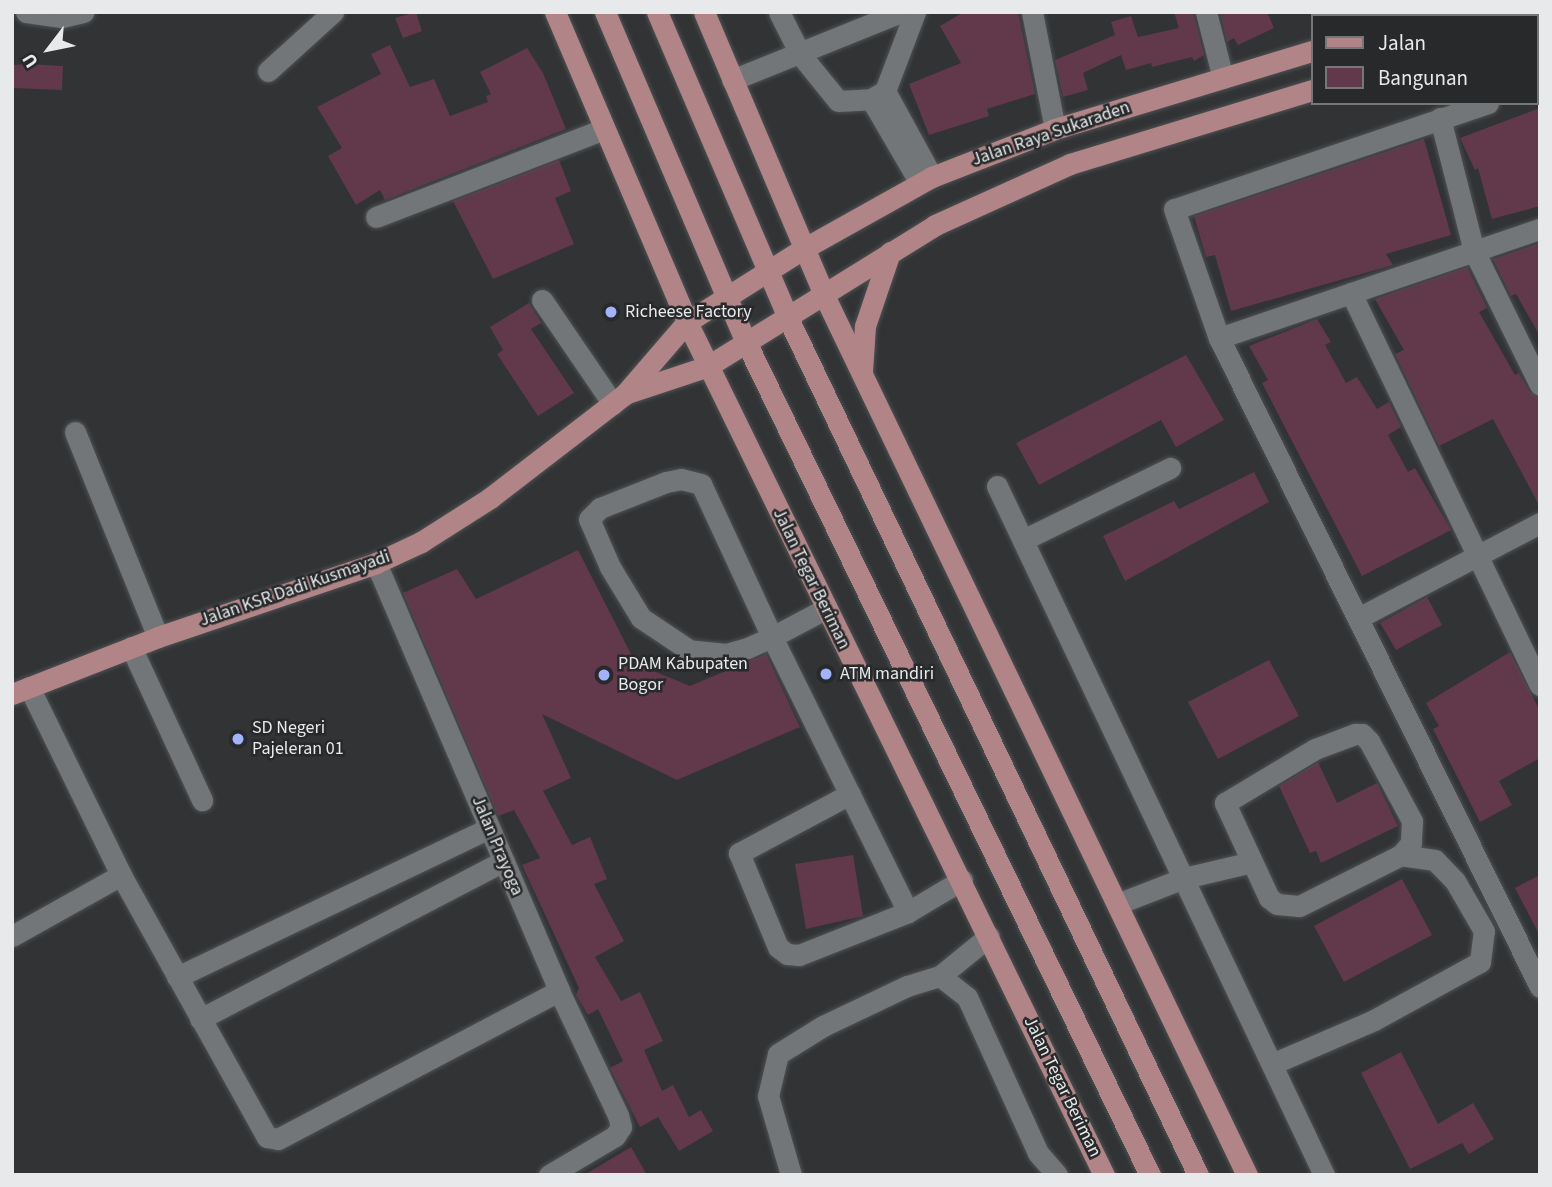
<!DOCTYPE html>
<html>
<head>
<meta charset="utf-8">
<style>
  body { margin:0 }
  #map { position:relative; width:1552px; height:1187px; overflow:hidden; background:#313335; font-family:"Source Sans 3",sans-serif }
  div>[style] { position:absolute }
  .building>* { inset:0; background:#61394b }
  .roads { filter:drop-shadow(0 0 2px #4f5152) drop-shadow(0 0 2px #4f5152) }
  .minor>* { height:21px; margin:-10.5px; padding:0 10.5px; transform-origin:10.5px; border-radius:10.5px; background:#737678 }
  .major>* { height:21px; margin:-10.5px; padding:0 10.5px; transform-origin:10.5px; border-radius:10.5px; background:#b18587 }
  .dots>* { width:19px; height:19px; translate:-50% -50%; box-sizing:border-box; border:4px solid #27292b; border-radius:50% }
  span { translate:-50% -50%; white-space:nowrap; text-align:center; line-height:1.15; -webkit-text-stroke:5px #27292b; paint-order:stroke }
  .street-label { font-size:18px; color:#e7e9ea }
  .poi-label { font-size:18px; color:#e7e9ea }
  .left { translate:0 -50%; text-align:left }
  .frame { position:absolute; inset:0; border:14px solid #e7e9ea; pointer-events:none }
  .legend { position:absolute; left:1311px; top:14px; width:228px; height:91px; box-sizing:border-box; background:#27292b; border:2px solid #747677; margin:0; padding:9px 12px; list-style:none; font-size:21px; color:#e7e9ea }
  .legend li { display:flex; align-items:center; gap:14px; height:35px }
  .legend b { width:35px; border:2px solid #747677 }
  .north { position:absolute; left:14px; top:14px; width:70px; height:70px; -webkit-text-stroke:5px #27292b; paint-order:stroke; rotate:238deg; font-size:19px; font-weight:700; line-height:28px; text-align:center; color:#e7e9ea }
  .north::after { content:''; display:block; margin:auto; width:24px; height:32px; background:#e7e9ea; clip-path:polygon(50% 0,100% 100%,50% 72%,0 100%) }
</style>
</head>
<body>
<div id="map">
  <div class="building">
    <div style="clip-path:polygon(416px 12px,422px 31px,403px 38px,395px 18px)"></div>
    <div style="clip-path:polygon(964px 12px,1018px 12px,1035px 94px,987px 109px,989px 116px,929px 135px,909px 84px,961px 63px,940px 26px)"></div>
    <div style="clip-path:polygon(1174px 12px,1193px 12px,1204px 55px,1194px 61px,1192px 57px,1152px 67px,1151px 63px,1126px 70px,1121px 55px,1083px 73px,1088px 90px,1063px 97px,1055px 60px,1115px 35px,1111px 22px,1131px 16px,1138px 37px,1179px 28px)"></div>
    <div style="clip-path:polygon(1220px 12px,1267px 12px,1274px 28px,1238px 45px,1234px 38px,1227px 42px)"></div>
    <div style="clip-path:polygon(390px 45px,410px 87px,434px 79px,450px 116px,488px 102px,486px 96px,491px 94px,480px 72px,527px 48px,543px 73px,566px 129px,385px 200px,380px 190px,356px 205px,328px 156px,342px 148px,317px 107px,381px 74px,371px 54px)"></div>
    <div style="clip-path:polygon(27px 64px,63px 66px,62px 90px,12px 88px,12px 65px)"></div>
    <div style="clip-path:polygon(1540px 108px,1540px 206px,1492px 219px,1478px 168px,1475px 170px,1460px 138px)"></div>
    <div style="clip-path:polygon(1424px 139px,1451px 235px,1386px 254px,1393px 265px,1231px 311px,1215px 255px,1206px 257px,1194px 216px)"></div>
    <div style="clip-path:polygon(559px 160px,571px 191px,555px 198px,574px 244px,493px 279px,453px 201px)"></div>
    <div style="clip-path:polygon(1540px 243px,1540px 336px,1516px 294px,1511px 296px,1493px 259px)"></div>
    <div style="clip-path:polygon(1467px 267px,1487px 308px,1479px 312px,1515px 375px,1519px 373px,1529px 391px,1540px 398px,1540px 507px,1493px 419px,1439px 446px,1395px 354px,1404px 350px,1375px 299px)"></div>
    <div style="clip-path:polygon(529px 303px,541px 323px,531px 329px,574px 393px,538px 416px,497px 354px,503px 350px,490px 327px)"></div>
    <div style="clip-path:polygon(1317px 319px,1331px 342px,1325px 345px,1346px 383px,1357px 377px,1377px 409px,1389px 402px,1401px 427px,1388px 435px,1408px 472px,1415px 468px,1451px 530px,1362px 576px,1262px 383px,1268px 380px,1249px 346px)"></div>
    <div style="clip-path:polygon(1186px 355px,1224px 420px,1176px 447px,1161px 420px,1039px 485px,1016px 443px)"></div>
    <div style="clip-path:polygon(1254px 472px,1269px 502px,1125px 581px,1103px 536px,1174px 501px,1179px 509px)"></div>
    <div style="clip-path:polygon(578px 550px,636px 664px,690px 686px,766px 654px,800px 727px,677px 780px,542px 714px,571px 778px,543px 791px,572px 845px,590px 837px,607px 879px,594px 884px,624px 941px,595px 957px,621px 1001px,640px 992px,663px 1041px,644px 1050px,662px 1091px,673px 1085px,689px 1117px,701px 1110px,713px 1131px,679px 1151px,658px 1117px,640px 1127px,619px 1086px,610px 1068px,623px 1061px,598px 1009px,588px 1015px,576px 995px,579px 988px,522px 865px,540px 858px,514px 810px,498px 816px,403px 593px,457px 569px,476px 599px)"></div>
    <div style="clip-path:polygon(1427px 597px,1442px 625px,1396px 650px,1380px 623px)"></div>
    <div style="clip-path:polygon(1510px 652px,1540px 711px,1540px 758px,1499px 781px,1512px 805px,1480px 822px,1433px 729px,1439px 726px,1426px 703px)"></div>
    <div style="clip-path:polygon(1269px 660px,1299px 716px,1218px 759px,1188px 702px)"></div>
    <div style="clip-path:polygon(1318px 762px,1337px 803px,1377px 783px,1398px 826px,1321px 863px,1316px 851px,1310px 853px,1279px 786px)"></div>
    <div style="clip-path:polygon(853px 855px,863px 916px,806px 929px,795px 864px)"></div>
    <div style="clip-path:polygon(1540px 875px,1540px 936px,1515px 888px)"></div>
    <div style="clip-path:polygon(1402px 879px,1432px 935px,1344px 982px,1314px 926px)"></div>
    <div style="clip-path:polygon(1401px 1052px,1438px 1124px,1473px 1103px,1494px 1139px,1469px 1154px,1462px 1143px,1410px 1169px,1361px 1073px)"></div>
    <div style="clip-path:polygon(631px 1147px,647px 1175px,584px 1175px)"></div>
  </div>
  <div class="roads">
    <div class="minor">
      <div style="left:26px;top:12px;width:36px;rotate:8deg"></div>
      <div style="left:62px;top:17px;width:22px;rotate:-13deg"></div>
      <div style="left:779px;top:12px;width:47px;rotate:63.4deg"></div>
      <div style="left:800px;top:54px;width:60px;rotate:51deg"></div>
      <div style="left:838px;top:101px;width:33px;rotate:-3deg"></div>
      <div style="left:871px;top:99px;width:16px;rotate:-30deg"></div>
      <div style="left:885px;top:91px;width:85px;rotate:-69.2deg"></div>
      <div style="left:1032px;top:12px;width:119px;rotate:78.9deg"></div>
      <div style="left:1206px;top:12px;width:68px;rotate:75.6deg"></div>
      <div style="left:268px;top:71px;width:88px;rotate:-42.2deg"></div>
      <div style="left:732px;top:80px;width:182px;rotate:-21.9deg"></div>
      <div style="left:1536px;top:89px;width:4px;rotate:-14deg"></div>
      <div style="left:885px;top:91px;width:98px;rotate:61.3deg"></div>
      <div style="left:871px;top:99px;width:86px;rotate:59.8deg"></div>
      <div style="left:1488px;top:103px;width:331px;rotate:161.3deg"></div>
      <div style="left:1174px;top:209px;width:137px;rotate:70.8deg"></div>
      <div style="left:1219px;top:338px;width:724px;rotate:63.68deg"></div>
      <div style="left:1440px;top:118px;width:137px;rotate:75.7deg"></div>
      <div style="left:1474px;top:251px;width:149px;rotate:63.8deg"></div>
      <div style="left:376px;top:217px;width:244px;rotate:-21.1deg"></div>
      <div style="left:1351px;top:293px;width:435px;rotate:64.3deg"></div>
      <div style="left:542px;top:300px;width:126px;rotate:55.7deg"></div>
      <div style="left:1219px;top:338px;width:339px;rotate:-18.8deg"></div>
      <div style="left:75px;top:432px;width:221px;rotate:68deg"></div>
      <div style="left:997px;top:486px;width:763px;rotate:64.61deg"></div>
      <div style="left:1023px;top:540px;width:164px;rotate:-26.1deg"></div>
      <div style="left:376px;top:563px;width:465px;rotate:66.8deg"></div>
      <div style="left:559px;top:991px;width:137px;rotate:64.6deg"></div>
      <div style="left:618px;top:1115px;width:12px;rotate:76deg"></div>
      <div style="left:621px;top:1127px;width:11px;rotate:124deg"></div>
      <div style="left:615px;top:1136px;width:77px;rotate:149.4deg"></div>
      <div style="left:825px;top:609px;width:60px;rotate:152.2deg"></div>
      <div style="left:772px;top:637px;width:27px;rotate:156deg"></div>
      <div style="left:747px;top:648px;width:22px;rotate:164deg"></div>
      <div style="left:726px;top:654px;width:37px;rotate:-174deg"></div>
      <div style="left:689px;top:650px;width:58px;rotate:-146.3deg"></div>
      <div style="left:641px;top:618px;width:60px;rotate:-121.3deg"></div>
      <div style="left:610px;top:567px;width:52px;rotate:-113.6deg"></div>
      <div style="left:589px;top:519px;width:16px;rotate:-45deg"></div>
      <div style="left:600px;top:508px;width:71px;rotate:-21.5deg"></div>
      <div style="left:666px;top:482px;width:15px;rotate:-11deg"></div>
      <div style="left:681px;top:479px;width:21px;rotate:14deg"></div>
      <div style="left:701px;top:484px;width:169px;rotate:65.1deg"></div>
      <div style="left:772px;top:637px;width:307px;rotate:63.7deg"></div>
      <div style="left:1360px;top:617px;width:203px;rotate:-27.6deg"></div>
      <div style="left:131px;top:647px;width:169px;rotate:65.1deg"></div>
      <div style="left:29px;top:687px;width:209px;rotate:63.9deg"></div>
      <div style="left:121px;top:875px;width:300px;rotate:60.9deg"></div>
      <div style="left:267px;top:1137px;width:11px;rotate:10deg"></div>
      <div style="left:278px;top:1139px;width:318px;rotate:-27.8deg"></div>
      <div style="left:1355px;top:734px;width:7px"></div>
      <div style="left:1362px;top:734px;width:10px;rotate:45deg"></div>
      <div style="left:1369px;top:741px;width:91px;rotate:61.7deg"></div>
      <div style="left:1412px;top:821px;width:22px;rotate:93deg"></div>
      <div style="left:1411px;top:843px;width:16px;rotate:130deg"></div>
      <div style="left:1401px;top:855px;width:114px;rotate:153.4deg"></div>
      <div style="left:1299px;top:906px;width:22px;rotate:-175deg"></div>
      <div style="left:1277px;top:904px;width:10px;rotate:-143deg"></div>
      <div style="left:1269px;top:898px;width:105px;rotate:-114.9deg"></div>
      <div style="left:1225px;top:803px;width:105px;rotate:-31deg"></div>
      <div style="left:1315px;top:749px;width:43px;rotate:-20.6deg"></div>
      <div style="left:850px;top:794px;width:126px;rotate:152deg"></div>
      <div style="left:739px;top:853px;width:102px;rotate:67.5deg"></div>
      <div style="left:778px;top:947px;width:11px;rotate:38deg"></div>
      <div style="left:787px;top:954px;width:12px;rotate:5deg"></div>
      <div style="left:799px;top:955px;width:117px;rotate:-21.5deg"></div>
      <div style="left:908px;top:912px;width:63px;rotate:-30.7deg"></div>
      <div style="left:1117px;top:904px;width:72px;rotate:-21.2deg"></div>
      <div style="left:1184px;top:878px;width:70px;rotate:-13.2deg"></div>
      <div style="left:12px;top:936px;width:125px;rotate:-29.2deg"></div>
      <div style="left:940px;top:976px;width:63px;rotate:-39.2deg"></div>
      <div style="left:177px;top:977px;width:346px;rotate:-25.5deg"></div>
      <div style="left:200px;top:1019px;width:342px;rotate:-27.5deg"></div>
      <div style="left:1272px;top:1064px;width:111px;rotate:-23.3deg"></div>
      <div style="left:1374px;top:1020px;width:121px;rotate:-28.7deg"></div>
      <div style="left:1480px;top:962px;width:31px;rotate:-83deg"></div>
      <div style="left:1484px;top:931px;width:58px;rotate:-120.1deg"></div>
      <div style="left:1455px;top:881px;width:29px;rotate:-134deg"></div>
      <div style="left:1435px;top:860px;width:34px;rotate:-172deg"></div>
      <div style="left:791px;top:1175px;width:82px;rotate:-106.2deg"></div>
      <div style="left:768px;top:1096px;width:43px;rotate:-76.6deg"></div>
      <div style="left:778px;top:1054px;width:53px;rotate:-31.9deg"></div>
      <div style="left:823px;top:1026px;width:93px;rotate:-25.5deg"></div>
      <div style="left:907px;top:986px;width:34px;rotate:-17deg"></div>
      <div style="left:940px;top:976px;width:34px;rotate:38deg"></div>
      <div style="left:967px;top:997px;width:171px;rotate:65.5deg"></div>
      <div style="left:1038px;top:1153px;width:29px;rotate:49deg"></div>
    </div>
    <div class="major">
      <div style="left:555px;top:12px;width:337px;rotate:66.9deg"></div>
      <div style="left:687px;top:322px;width:949px;rotate:63.95deg"></div>
      <div style="left:605px;top:12px;width:359px;rotate:66.9deg"></div>
      <div style="left:746px;top:342px;width:926px;rotate:64.13deg"></div>
      <div style="left:657px;top:12px;width:331px;rotate:66.8deg"></div>
      <div style="left:787px;top:316px;width:952px;rotate:64.43deg"></div>
      <div style="left:704px;top:12px;width:305px;rotate:67deg"></div>
      <div style="left:823px;top:293px;width:979px;rotate:64.33deg"></div>
      <div style="left:1530px;top:12px;width:4px;rotate:76deg"></div>
      <div style="left:1425px;top:16px;width:12px;rotate:-20deg"></div>
      <div style="left:862px;top:371px;width:45px;rotate:-86.2deg"></div>
      <div style="left:865px;top:326px;width:78px;rotate:-71.3deg"></div>
      <div style="left:627px;top:393px;width:85px;rotate:-18.4deg"></div>
      <div style="left:708px;top:366px;width:267px;rotate:-31.8deg"></div>
      <div style="left:935px;top:225px;width:148px;rotate:-24.3deg"></div>
      <div style="left:1070px;top:164px;width:253px;rotate:-17deg"></div>
      <div style="left:12px;top:694px;width:157px;rotate:-21.3deg"></div>
      <div style="left:158px;top:637px;width:230px;rotate:-18.7deg"></div>
      <div style="left:376px;top:563px;width:50px;rotate:-25deg"></div>
      <div style="left:421px;top:542px;width:82px;rotate:-32.5deg"></div>
      <div style="left:490px;top:498px;width:170px;rotate:-37.6deg"></div>
      <div style="left:625px;top:394px;width:95px;rotate:-49.3deg"></div>
      <div style="left:687px;top:322px;width:137px;rotate:-32.2deg"></div>
      <div style="left:803px;top:249px;width:148px;rotate:-29.2deg"></div>
      <div style="left:932px;top:177px;width:132px;rotate:-21.3deg"></div>
      <div style="left:1055px;top:129px;width:269px;rotate:-16.9deg"></div>
    </div>
  </div>
  <div class="dots">
    <div style="left:611px;top:312px;background:#a2b2fd"></div>
    <div style="left:826px;top:674px;background:#a2b2fd"></div>
    <div style="left:604px;top:675px;background:#a2b2fd"></div>
    <div style="left:238px;top:739px;background:#a2b2fd"></div>
  </div>
  <div class="street-label">
    <span style="left:1051px;top:134px;rotate:-19deg">Jalan Raya Sukaraden</span>
    <span style="left:811px;top:579px;rotate:64deg">Jalan Tegar Beriman</span>
    <span style="left:295px;top:589px;rotate:-19deg">Jalan KSR Dadi Kusmayadi</span>
    <span style="left:497px;top:846px;rotate:67deg">Jalan Prayoga</span>
    <span style="left:1062px;top:1087px;rotate:64deg">Jalan Tegar Beriman</span>
  </div>
  <div class="poi-label">
    <span class="left" style="left:625px;top:312px">Richeese Factory</span>
    <span class="left" style="left:618px;top:675px">PDAM Kabupaten<br>Bogor</span>
    <span class="left" style="left:840px;top:674px">ATM mandiri</span>
    <span class="left" style="left:252px;top:739px">SD Negeri<br>Pajeleran 01</span>
  </div>
  <div class="frame"></div>
  <ul class="legend">
  <li><b style="height:9px;background:#b18587"></b>Jalan</li>
  <li><b style="height:19px;background:#61394b"></b>Bangunan</li>
  </ul>
  <div class="north">U</div>
</div>
</body>
</html>
